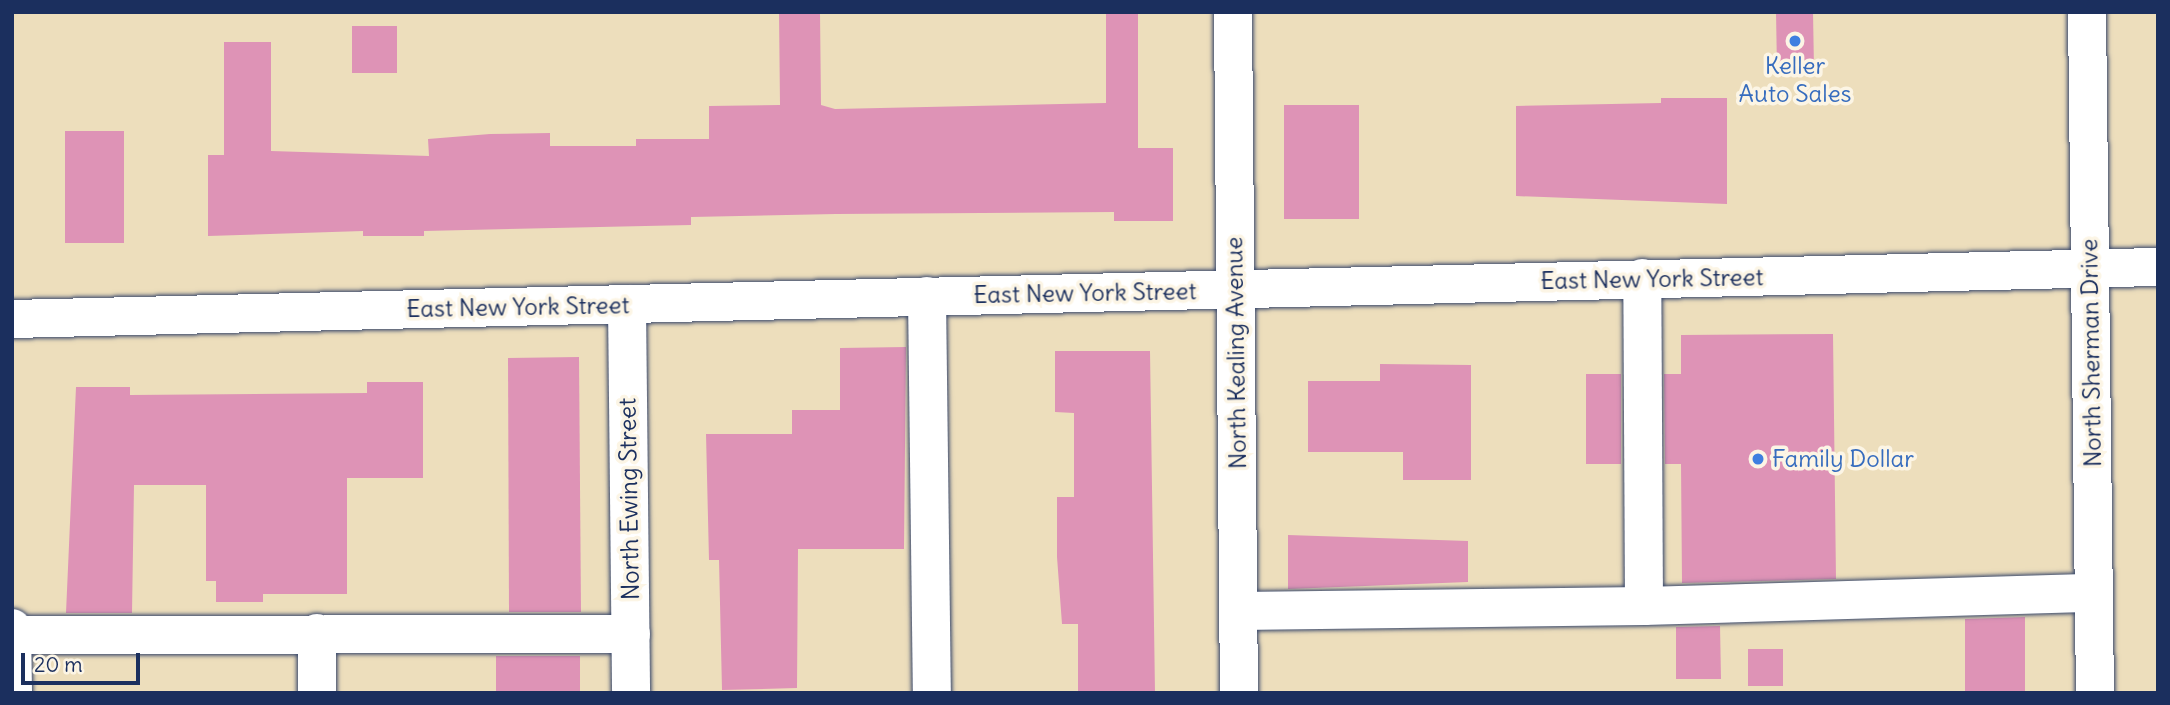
<!DOCTYPE html>
<html>
<head>
<meta charset="utf-8">
<style>
  body { margin:0 }
  #map { position:relative; width:2170px; height:705px; overflow:hidden; background:#eddebc; font-family:Delius,sans-serif }
  div>[style] { position:absolute }
  .building>* { inset:0; background:#de93b6 }
  .roads { filter:drop-shadow(0 0 2px #3a496c) drop-shadow(0 0 2px #3a496c) }
  .minor>* { height:38px; margin:-19px; padding:0 19px; transform-origin:19px; border-radius:19px; background:#fff }
  .major>* { height:38px; margin:-19px; padding:0 19px; transform-origin:19px; border-radius:19px; background:#fff }
  .dots>* { width:19px; height:19px; translate:-50% -50%; box-sizing:border-box; border:4px solid #fcf5e5; border-radius:50% }
  span { translate:-50% -50%; white-space:nowrap; text-align:center; line-height:1.15; -webkit-text-stroke:7px #fcf5e5; paint-order:stroke }
  .shop-label { font-size:24px; color:#366cbe }
  .left { translate:0 -50%; text-align:left }
  .street-label { font-size:24px; color:#1b2f5e }
  .frame { position:absolute; inset:0; border:14px solid #1b2f5e; pointer-events:none }
  .scale { position:absolute; left:21px; top:653px; width:119px; height:32px; box-sizing:border-box; border:4px solid #1b2f5e; border-top:0; padding-left:9px; font-size:21px; line-height:24px; white-space:nowrap; color:#1b2f5e; -webkit-text-stroke:5px #fcf5e5; paint-order:stroke }
</style>
</head>
<body>
<div id="map">
  <div class="building">
    <div style="clip-path:polygon(779px 12px,820px 12px,821px 105px,835px 109px,1106px 103px,1106px 12px,1138px 12px,1138px 148px,1173px 148px,1173px 221px,1114px 221px,1114px 212px,836px 214px,691px 217px,691px 225px,424px 231px,424px 236px,363px 236px,363px 231px,208px 236px,208px 155px,224px 155px,224px 42px,271px 42px,271px 151px,429px 156px,428px 139px,490px 134px,550px 133px,550px 146px,636px 146px,636px 139px,709px 139px,709px 106px,780px 105px)"></div>
    <div style="clip-path:polygon(1776px 12px,1813px 12px,1814px 69px,1777px 69px)"></div>
    <div style="clip-path:polygon(352px 26px,397px 26px,397px 73px,352px 73px)"></div>
    <div style="clip-path:polygon(1661px 98px,1727px 98px,1727px 204px,1516px 196px,1516px 106px,1661px 103px)"></div>
    <div style="clip-path:polygon(1284px 105px,1359px 105px,1359px 219px,1284px 219px)"></div>
    <div style="clip-path:polygon(65px 131px,124px 131px,124px 243px,65px 243px)"></div>
    <div style="clip-path:polygon(1833px 334px,1836px 579px,1682px 583px,1681px 464px,1665px 464px,1664px 374px,1681px 374px,1681px 335px)"></div>
    <div style="clip-path:polygon(906px 347px,904px 549px,798px 549px,797px 688px,722px 690px,719px 560px,709px 560px,706px 434px,792px 434px,792px 410px,840px 410px,840px 348px)"></div>
    <div style="clip-path:polygon(1055px 351px,1150px 351px,1155px 692px,1078px 692px,1078px 624px,1062px 624px,1057px 557px,1057px 497px,1074px 497px,1074px 413px,1055px 412px)"></div>
    <div style="clip-path:polygon(579px 357px,581px 612px,509px 612px,508px 358px)"></div>
    <div style="clip-path:polygon(1380px 364px,1471px 365px,1471px 480px,1403px 480px,1403px 452px,1308px 452px,1308px 381px,1380px 381px)"></div>
    <div style="clip-path:polygon(1586px 374px,1621px 374px,1621px 464px,1586px 464px)"></div>
    <div style="clip-path:polygon(367px 382px,423px 382px,423px 478px,347px 478px,347px 594px,263px 594px,263px 602px,216px 602px,216px 581px,206px 581px,206px 485px,134px 485px,132px 613px,66px 613px,76px 387px,130px 387px,130px 395px,367px 393px)"></div>
    <div style="clip-path:polygon(1288px 535px,1468px 541px,1468px 582px,1288px 589px)"></div>
    <div style="clip-path:polygon(2025px 617px,2025px 693px,1965px 693px,1965px 619px)"></div>
    <div style="clip-path:polygon(1720px 626px,1721px 679px,1676px 679px,1676px 627px)"></div>
    <div style="clip-path:polygon(1748px 649px,1783px 649px,1783px 686px,1748px 686px)"></div>
    <div style="clip-path:polygon(496px 656px,580px 656px,580px 693px,496px 693px)"></div>
  </div>
  <div class="roads">
    <div class="minor">
      <div style="left:1233px;top:12px;width:681px;rotate:89.5deg"></div>
      <div style="left:927px;top:296px;width:397px;rotate:89.3deg"></div>
      <div style="left:627px;top:304px;width:389px;rotate:89.4deg"></div>
      <div style="left:1644px;top:606px;width:450px;rotate:-1.7deg"></div>
      <div style="left:1239px;top:611px;width:405px;rotate:-0.7deg"></div>
      <div style="left:1644px;top:606px;width:328px;rotate:-90.3deg"></div>
      <div style="left:12px;top:628px;width:65px;rotate:89.1deg"></div>
      <div style="left:317px;top:633px;width:60px;rotate:90deg"></div>
      <div style="left:12px;top:635px;width:619px;rotate:-0.09deg"></div>
    </div>
    <div class="major">
      <div style="left:2087px;top:12px;width:681px;rotate:89.33deg"></div>
      <div style="left:12px;top:319px;width:2147px;rotate:-1.39deg"></div>
    </div>
  </div>
  <div class="dots">
    <div style="left:1795px;top:41px;background:#3f7fe0"></div>
    <div style="left:1758px;top:459px;background:#3f7fe0"></div>
  </div>
  <div class="shop-label">
    <span style="left:1795px;top:80px">Keller<br>Auto Sales</span>
    <span class="left" style="left:1772px;top:459px">Family Dollar</span>
  </div>
  <div class="street-label">
    <span style="left:1652px;top:279px;rotate:-1deg">East New York Street</span>
    <span style="left:1085px;top:293px;rotate:-1deg">East New York Street</span>
    <span style="left:518px;top:307px;rotate:-1deg">East New York Street</span>
    <span style="left:1236px;top:353px;rotate:-91deg">North Kealing Avenue</span>
    <span style="left:2091px;top:353px;rotate:-91deg">North Sherman Drive</span>
    <span style="left:629px;top:499px;rotate:-91deg">North Ewing Street</span>
  </div>
  <div class="frame"></div>
  <div class="scale">20 m</div>
</div>
</body>
</html>
